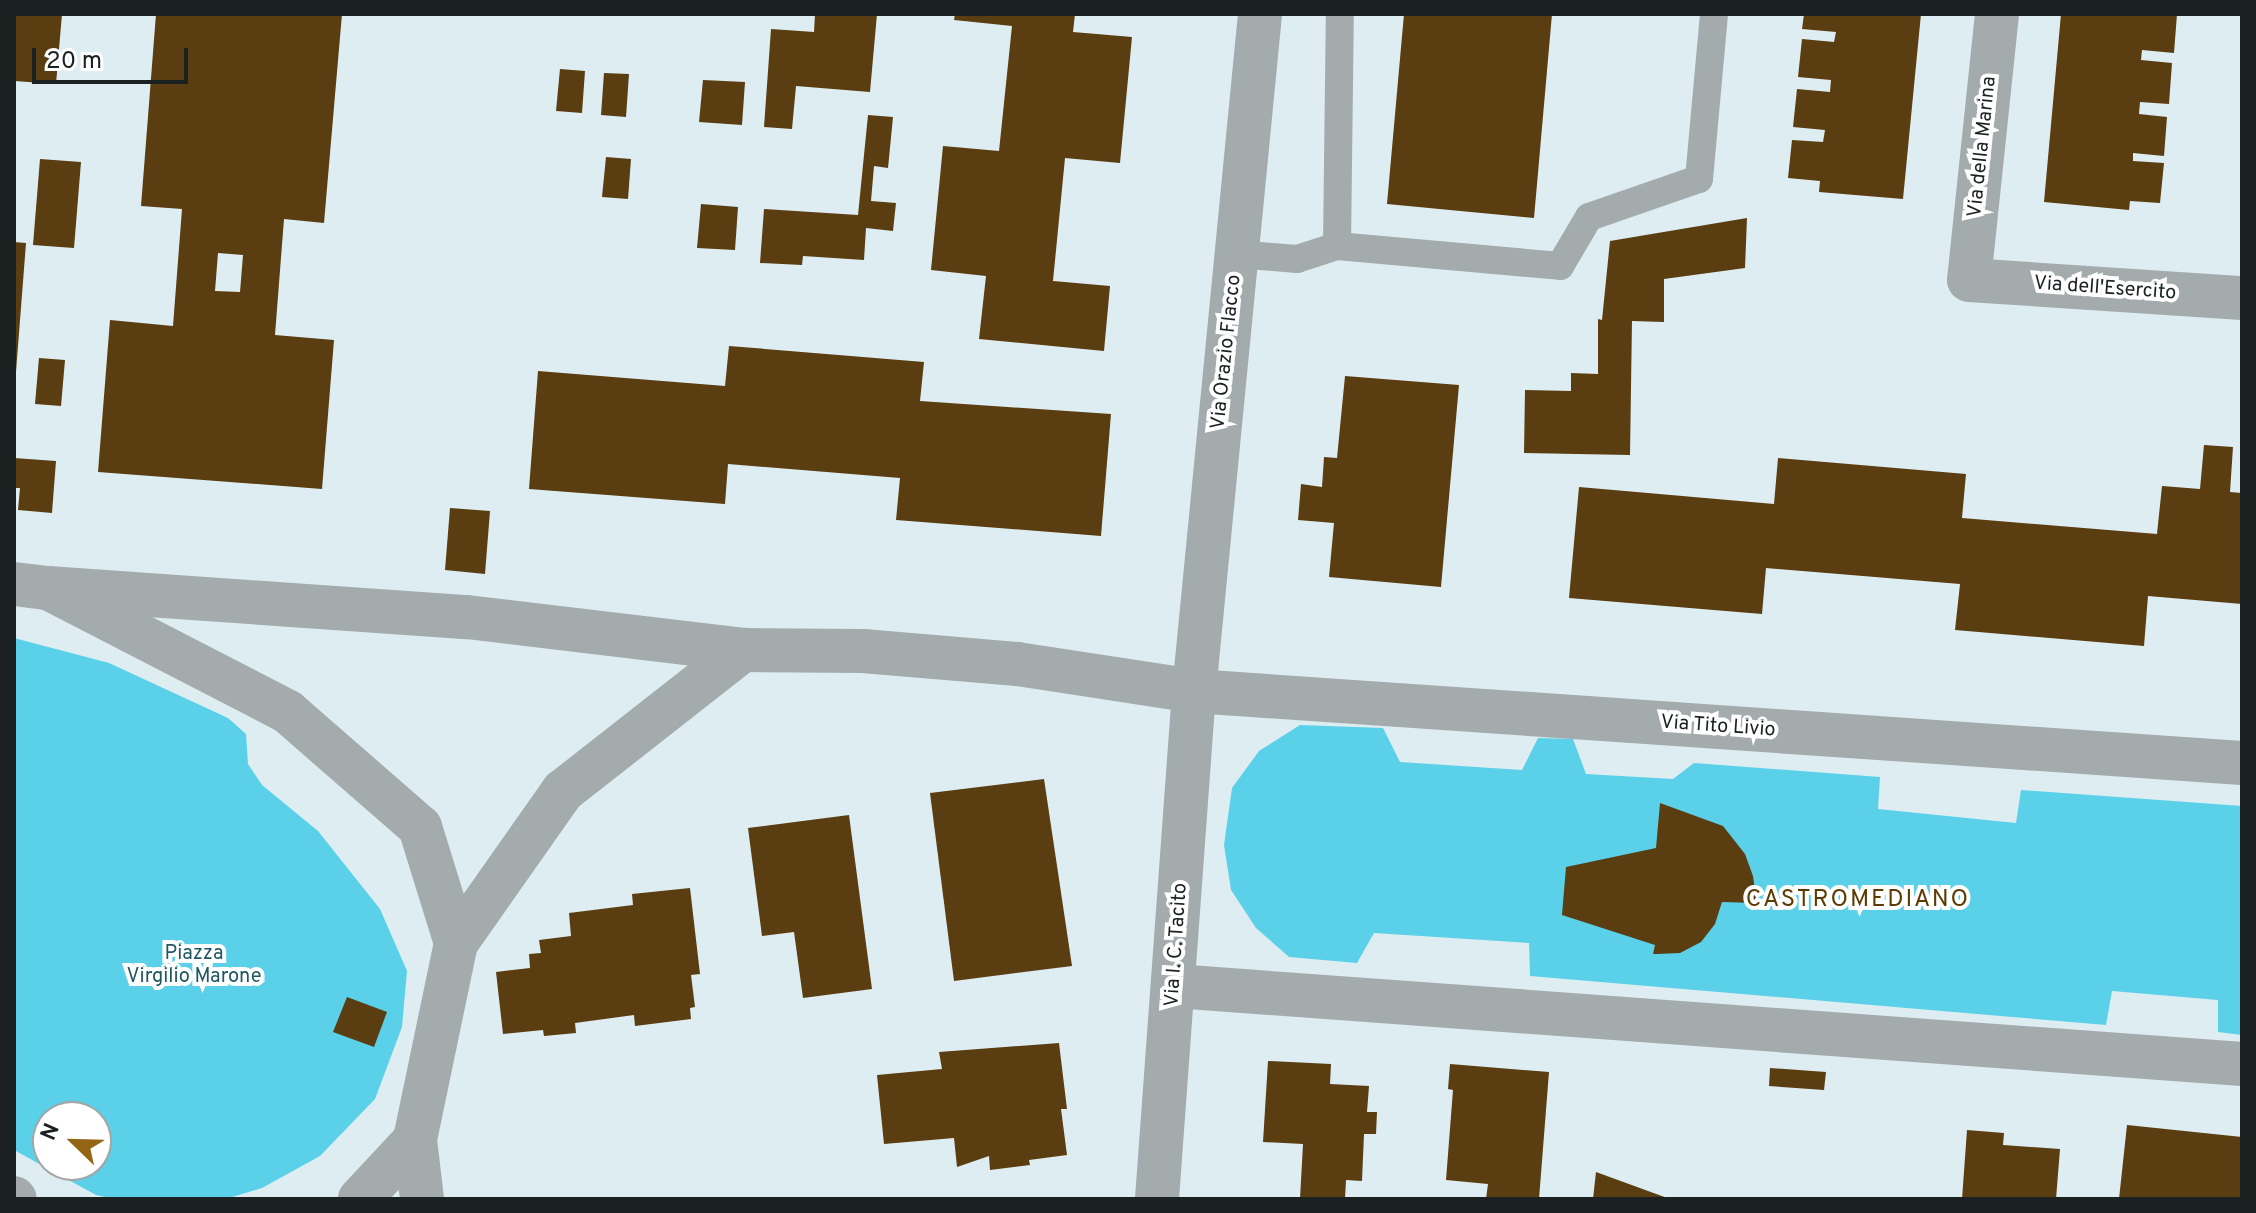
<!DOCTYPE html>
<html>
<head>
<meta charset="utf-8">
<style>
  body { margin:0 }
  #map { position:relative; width:2256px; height:1213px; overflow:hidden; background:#deedf1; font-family:Overpass,sans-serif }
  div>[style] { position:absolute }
  .green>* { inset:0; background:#5ad1e9 }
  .building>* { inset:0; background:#5a3d10 }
  .service>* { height:28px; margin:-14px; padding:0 14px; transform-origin:14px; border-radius:14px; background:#a4abac }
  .minor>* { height:44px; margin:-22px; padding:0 22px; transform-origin:22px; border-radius:22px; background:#a4abac }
  .tertiary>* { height:44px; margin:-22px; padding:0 22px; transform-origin:22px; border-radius:22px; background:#a4abac }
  span { translate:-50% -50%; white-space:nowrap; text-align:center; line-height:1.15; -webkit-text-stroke:8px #fff; paint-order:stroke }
  .street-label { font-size:20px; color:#1b2021 }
  .park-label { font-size:20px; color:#1f5662 }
  .quarter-label { font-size:24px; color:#5b3b01; letter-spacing:2px }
  .frame { position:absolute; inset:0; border:16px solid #1b2021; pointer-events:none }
  .north { position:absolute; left:32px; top:1101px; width:80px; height:80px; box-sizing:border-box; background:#fff; border:2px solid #a4a6a6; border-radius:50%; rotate:293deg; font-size:22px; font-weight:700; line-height:32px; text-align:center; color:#1b2021 }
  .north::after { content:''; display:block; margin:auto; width:28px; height:36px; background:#946514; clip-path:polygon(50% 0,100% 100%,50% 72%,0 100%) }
  .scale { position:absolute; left:32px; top:48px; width:156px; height:36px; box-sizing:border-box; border:4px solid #1b2021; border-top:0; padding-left:10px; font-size:24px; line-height:28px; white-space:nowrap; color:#1b2021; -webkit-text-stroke:6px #fff; paint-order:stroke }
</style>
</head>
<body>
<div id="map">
  <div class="green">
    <div style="clip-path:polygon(evenodd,14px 638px,109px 663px,228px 718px,246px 734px,248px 764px,262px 785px,318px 831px,380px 909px,407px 971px,402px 1027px,375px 1099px,320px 1156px,262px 1188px,226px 1199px,114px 1199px,96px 1195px,14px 1150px,14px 638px,48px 1117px,96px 1117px,96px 1165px,48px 1165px,48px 1117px)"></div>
    <div style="clip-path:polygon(1300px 725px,1383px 728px,1400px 762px,1522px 770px,1538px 738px,1573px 739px,1586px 774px,1673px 779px,1694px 763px,1880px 777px,1878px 809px,2016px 823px,2021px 790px,2242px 806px,2242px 1035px,2218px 1032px,2218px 1000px,2112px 991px,2106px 1025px,1530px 976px,1529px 943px,1374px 933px,1357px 963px,1289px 957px,1256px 928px,1231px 890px,1224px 845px,1232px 788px,1259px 751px)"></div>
  </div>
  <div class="building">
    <div style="clip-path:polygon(14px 14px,62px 14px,56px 84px,14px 81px)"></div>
    <div style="clip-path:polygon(evenodd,156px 14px,342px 14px,324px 223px,284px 219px,275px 335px,334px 340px,322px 489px,98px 472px,110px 320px,173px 326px,182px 209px,141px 206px,156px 14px,218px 253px,243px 255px,240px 292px,215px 291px,218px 253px)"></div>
    <div style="clip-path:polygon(815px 14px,877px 14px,870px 92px,796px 86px,792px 129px,764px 127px,771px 29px,814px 32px)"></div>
    <div style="clip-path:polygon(955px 14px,1075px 14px,1073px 32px,1132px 37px,1120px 163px,1065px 158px,1053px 281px,1110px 286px,1104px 351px,979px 339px,986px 276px,931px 270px,943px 146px,999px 151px,1012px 26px,954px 20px)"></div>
    <div style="clip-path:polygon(1404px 14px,1552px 14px,1534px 218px,1387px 204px)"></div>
    <div style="clip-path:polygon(1804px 14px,1921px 14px,1903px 199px,1819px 192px,1820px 181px,1788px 178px,1792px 140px,1823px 142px,1825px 130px,1793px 127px,1797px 89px,1830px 92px,1831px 80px,1798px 77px,1802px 39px,1834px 42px,1836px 32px,1802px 29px)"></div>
    <div style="clip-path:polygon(2061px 14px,2177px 14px,2174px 53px,2142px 50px,2141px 60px,2172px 63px,2169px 104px,2140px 102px,2139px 114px,2167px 117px,2164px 156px,2133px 153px,2133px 161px,2164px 163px,2160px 203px,2130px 201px,2129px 210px,2044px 202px)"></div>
    <div style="clip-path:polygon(560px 69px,585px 71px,582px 113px,556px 111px)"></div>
    <div style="clip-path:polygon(604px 73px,629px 74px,626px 117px,601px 115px)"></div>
    <div style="clip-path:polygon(703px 80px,745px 82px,742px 125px,699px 122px)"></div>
    <div style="clip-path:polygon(868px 115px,893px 117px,888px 168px,874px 166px,871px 201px,896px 203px,893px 231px,866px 228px,864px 260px,803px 256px,802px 265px,760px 263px,764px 209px,858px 215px)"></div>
    <div style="clip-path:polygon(606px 157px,631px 159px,628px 199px,602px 197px)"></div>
    <div style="clip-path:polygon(40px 159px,81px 162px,74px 248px,33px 245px)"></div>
    <div style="clip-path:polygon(701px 204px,738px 207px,735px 250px,697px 248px)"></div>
    <div style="clip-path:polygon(1747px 218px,1745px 268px,1664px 279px,1664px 322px,1632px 321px,1630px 455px,1524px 453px,1525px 390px,1571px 391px,1571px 373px,1598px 374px,1598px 319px,1602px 320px,1610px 241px)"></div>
    <div style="clip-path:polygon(14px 242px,26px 243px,16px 372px,14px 372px)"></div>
    <div style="clip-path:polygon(729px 346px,924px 362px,920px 401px,1111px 414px,1101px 536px,896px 520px,900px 478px,728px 464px,725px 504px,529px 489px,538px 371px,725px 386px)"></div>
    <div style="clip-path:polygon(39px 358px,65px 360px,61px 406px,35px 404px)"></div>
    <div style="clip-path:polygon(1345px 376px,1459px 385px,1441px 587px,1329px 577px,1334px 523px,1298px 520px,1301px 484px,1322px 487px,1324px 457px,1337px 458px)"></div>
    <div style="clip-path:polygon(2204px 445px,2233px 447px,2230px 492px,2242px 493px,2242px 604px,2148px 596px,2144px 646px,1955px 630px,1960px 584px,1766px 568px,1762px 614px,1569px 598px,1579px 487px,1774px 504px,1778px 458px,1966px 474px,1962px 518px,2157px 534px,2162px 486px,2200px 489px)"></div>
    <div style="clip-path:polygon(14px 458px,56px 461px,52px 513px,18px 510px,20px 488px,14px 488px)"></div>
    <div style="clip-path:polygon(450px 508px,490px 511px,485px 574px,445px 570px)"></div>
    <div style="clip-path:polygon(1044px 779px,1072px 966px,954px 981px,930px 793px)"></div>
    <div style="clip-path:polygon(1660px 803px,1723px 826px,1745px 854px,1753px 876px,1756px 898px,1756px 903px,1722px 902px,1715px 924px,1701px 942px,1680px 953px,1657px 954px,1653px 954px,1655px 945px,1562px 915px,1566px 867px,1656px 848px)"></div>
    <div style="clip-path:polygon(849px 815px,872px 989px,803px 998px,794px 932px,762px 936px,748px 828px)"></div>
    <div style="clip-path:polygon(690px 888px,700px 974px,691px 975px,695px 1007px,690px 1008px,691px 1019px,635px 1026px,634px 1015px,575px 1023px,576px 1033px,544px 1036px,543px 1030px,503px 1034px,496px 972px,530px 968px,529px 954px,541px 953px,539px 940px,571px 936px,569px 913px,633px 905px,632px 894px)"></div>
    <div style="clip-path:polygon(347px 997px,387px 1012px,374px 1047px,333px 1032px)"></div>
    <div style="clip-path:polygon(1059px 1043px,1067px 1109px,1061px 1109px,1067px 1155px,1029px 1160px,1030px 1165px,990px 1170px,989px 1156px,957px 1167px,954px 1138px,884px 1144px,877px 1075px,942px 1069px,939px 1052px)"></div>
    <div style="clip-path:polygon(1268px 1061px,1331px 1064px,1330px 1084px,1369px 1086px,1367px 1112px,1377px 1112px,1376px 1134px,1364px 1134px,1362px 1181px,1346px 1180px,1345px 1199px,1300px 1199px,1303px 1144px,1263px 1142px)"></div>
    <div style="clip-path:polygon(1450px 1064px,1549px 1072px,1539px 1199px,1486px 1199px,1488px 1184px,1446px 1180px,1453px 1090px,1448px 1089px)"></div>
    <div style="clip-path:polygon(1770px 1068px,1826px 1072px,1824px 1090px,1769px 1086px)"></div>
    <div style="clip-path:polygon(2127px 1125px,2242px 1137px,2242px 1199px,2119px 1199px)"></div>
    <div style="clip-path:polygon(1967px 1130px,2004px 1133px,2003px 1145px,2060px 1149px,2056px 1199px,1962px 1199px)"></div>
    <div style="clip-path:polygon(1596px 1172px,1670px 1199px,1593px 1199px)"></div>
  </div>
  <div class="service">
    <div style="left:1337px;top:246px;width:232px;rotate:-89.3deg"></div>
    <div style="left:1237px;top:254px;width:60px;rotate:4.8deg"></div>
    <div style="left:1297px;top:259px;width:42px;rotate:-18deg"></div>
    <div style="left:1337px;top:246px;width:224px;rotate:5.1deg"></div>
    <div style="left:1560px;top:266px;width:57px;rotate:-59.4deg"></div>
    <div style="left:1589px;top:217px;width:116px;rotate:-19.1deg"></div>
    <div style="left:1699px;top:179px;width:166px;rotate:-84.8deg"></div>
  </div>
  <div class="minor">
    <div style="left:1997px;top:14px;width:267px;rotate:96deg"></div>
    <div style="left:1969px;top:280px;width:274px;rotate:3.8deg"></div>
    <div style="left:48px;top:588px;width:420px;rotate:4deg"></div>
    <div style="left:467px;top:617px;width:278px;rotate:6.8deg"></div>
    <div style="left:743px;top:650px;width:120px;rotate:0.5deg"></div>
    <div style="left:863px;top:651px;width:155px;rotate:4.8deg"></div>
    <div style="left:1017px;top:664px;width:179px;rotate:8.7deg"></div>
    <div style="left:1194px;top:691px;width:1050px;rotate:3.93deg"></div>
    <div style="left:456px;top:943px;width:186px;rotate:-54.9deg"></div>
    <div style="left:563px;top:791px;width:229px;rotate:-38.1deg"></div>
    <div style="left:1175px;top:986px;width:1070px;rotate:4.18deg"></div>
    <div style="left:1157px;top:1199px;width:509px;rotate:-85.83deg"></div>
    <div style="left:1194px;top:691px;width:680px;rotate:-84.43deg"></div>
  </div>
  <div class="tertiary">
    <div style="left:14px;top:584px;width:34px;rotate:7deg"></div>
    <div style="left:48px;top:588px;width:270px;rotate:27.3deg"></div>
    <div style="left:288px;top:712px;width:175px;rotate:41.1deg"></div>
    <div style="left:420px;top:827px;width:121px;rotate:72.8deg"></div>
    <div style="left:456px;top:943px;width:201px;rotate:101.8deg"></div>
    <div style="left:415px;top:1140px;width:81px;rotate:133deg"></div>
    <div style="left:415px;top:1140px;width:59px;rotate:83.2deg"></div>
    <div style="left:14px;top:1198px;width:1px;rotate:45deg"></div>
  </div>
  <div class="street-label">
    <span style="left:1983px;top:147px;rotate:-84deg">Via della Marina</span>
    <span style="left:2105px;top:289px;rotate:4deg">Via dell'Esercito</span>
    <span style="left:1227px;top:352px;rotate:-84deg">Via Orazio Flacco</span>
    <span style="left:1718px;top:727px;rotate:4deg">Via Tito Livio</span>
    <span style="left:1177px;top:945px;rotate:-86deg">Via I. C. Tacito</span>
  </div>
  <div class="park-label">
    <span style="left:194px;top:966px">Piazza<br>Virgilio Marone</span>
  </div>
  <div class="quarter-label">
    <span style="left:1858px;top:901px">CASTROMEDIANO</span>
  </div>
  <div class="frame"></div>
  <div class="north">N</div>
  <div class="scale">20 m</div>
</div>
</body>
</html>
